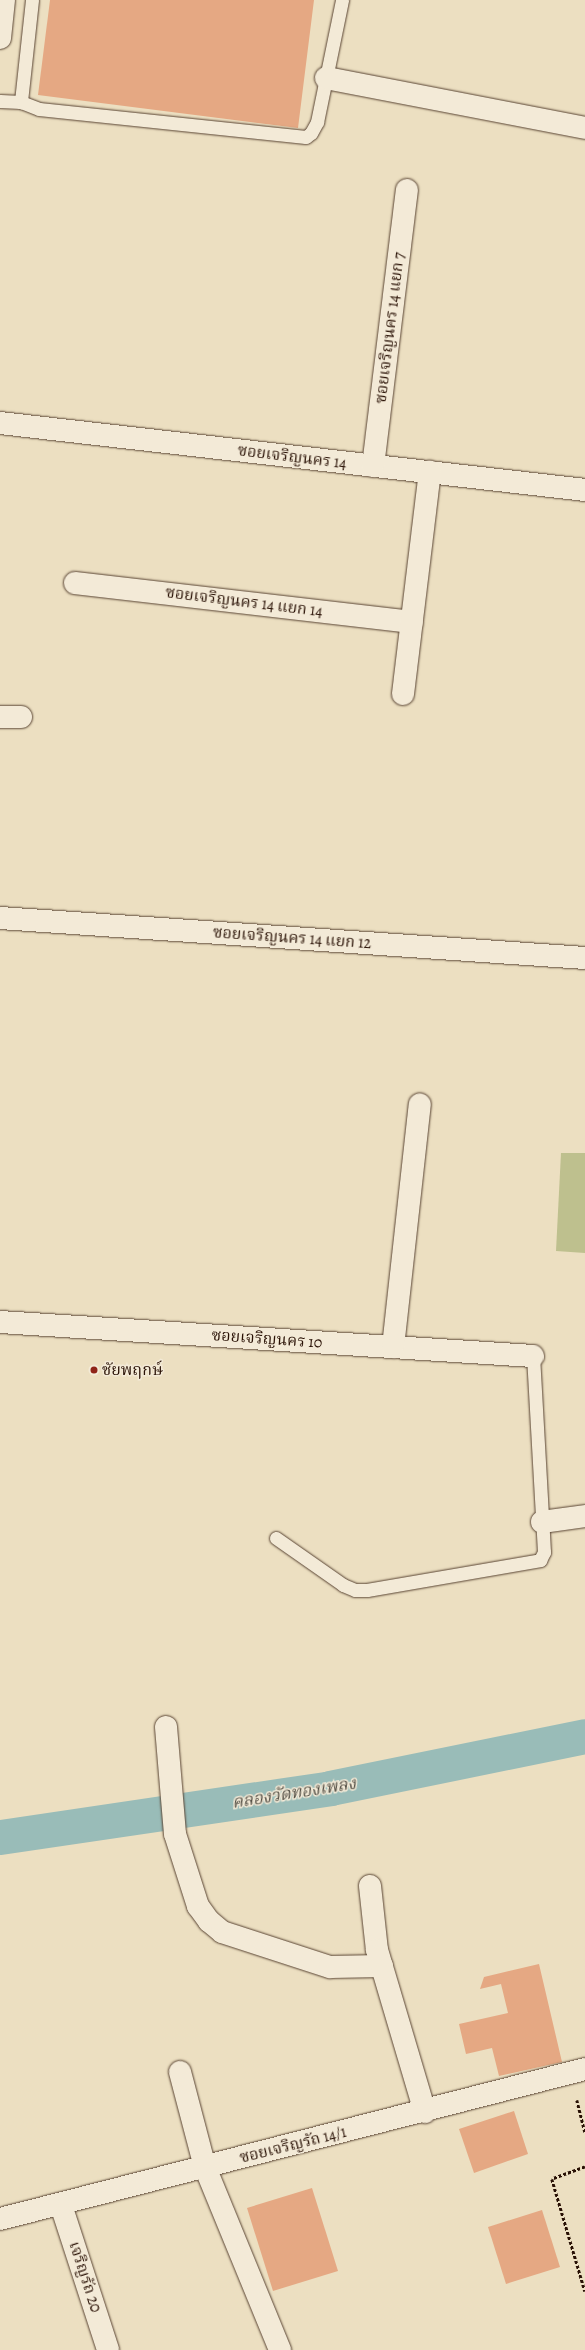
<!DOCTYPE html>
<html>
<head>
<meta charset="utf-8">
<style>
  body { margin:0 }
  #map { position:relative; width:585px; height:2350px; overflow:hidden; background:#ecdfc1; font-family:Alegreya,"Noto Serif Thai",serif }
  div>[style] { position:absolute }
  .green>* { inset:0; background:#bec08e }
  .canal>* { height:35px; margin:-17.5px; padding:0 17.5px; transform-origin:17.5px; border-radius:17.5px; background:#99bcb8 }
  .building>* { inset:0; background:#e5a883 }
  .path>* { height:2.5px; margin-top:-1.25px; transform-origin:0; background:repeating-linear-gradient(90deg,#281004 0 3px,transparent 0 5px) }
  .roads { filter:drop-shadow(0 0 1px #594433) drop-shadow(0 0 1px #594433) }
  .service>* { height:13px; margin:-6.5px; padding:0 6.5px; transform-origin:6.5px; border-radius:6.5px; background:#f3ead7 }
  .minor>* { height:22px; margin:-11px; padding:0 11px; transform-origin:11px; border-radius:11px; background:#f3ead7 }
  .dots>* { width:11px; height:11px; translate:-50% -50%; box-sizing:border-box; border:2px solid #f3ead7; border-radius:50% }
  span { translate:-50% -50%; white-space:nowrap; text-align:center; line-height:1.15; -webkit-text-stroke:3px #f3ead7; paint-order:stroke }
  .street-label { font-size:16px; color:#281004 }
  .poi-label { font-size:16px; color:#281004 }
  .left { translate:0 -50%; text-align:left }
  .water-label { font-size:17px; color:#504c43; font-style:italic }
</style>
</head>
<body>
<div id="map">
  <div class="green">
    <div style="clip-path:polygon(561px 1153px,585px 1153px,585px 1253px,556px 1251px)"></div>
  </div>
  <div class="canal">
    <div style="left:0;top:1837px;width:334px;rotate:-8.4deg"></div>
    <div style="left:330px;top:1788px;width:260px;rotate:-11.5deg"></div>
  </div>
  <div class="building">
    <div style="clip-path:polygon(50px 0,314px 0,298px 128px,38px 95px)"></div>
    <div style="clip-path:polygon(539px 1964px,562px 2062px,499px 2076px,492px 2048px,466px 2054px,459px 2024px,508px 2013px,501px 1984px,480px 1989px,484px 1977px)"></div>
    <div style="clip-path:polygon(514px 2111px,528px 2154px,474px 2173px,459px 2129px)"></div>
    <div style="clip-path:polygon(312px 2188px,338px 2271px,273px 2291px,247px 2208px)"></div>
    <div style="clip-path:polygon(542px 2210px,560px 2267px,506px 2284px,488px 2227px)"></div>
  </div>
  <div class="path">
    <div style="left:577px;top:2100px;width:33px;rotate:76deg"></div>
    <div style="left:585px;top:2167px;width:35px;rotate:160deg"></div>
    <div style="left:552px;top:2179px;width:117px;rotate:73.6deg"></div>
  </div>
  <div class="roads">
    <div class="service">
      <div style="left:32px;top:0;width:103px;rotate:96.2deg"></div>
      <div style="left:21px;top:102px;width:19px;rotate:21deg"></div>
      <div style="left:39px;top:109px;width:268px;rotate:6deg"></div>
      <div style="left:306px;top:137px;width:6px;rotate:-39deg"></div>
      <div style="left:311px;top:133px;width:13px;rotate:-61deg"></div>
      <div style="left:317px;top:122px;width:125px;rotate:-78.4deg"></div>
      <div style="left:0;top:101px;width:21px;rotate:3deg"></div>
      <div style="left:276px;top:1538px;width:82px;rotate:35deg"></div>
      <div style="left:343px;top:1585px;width:13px;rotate:23deg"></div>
      <div style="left:355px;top:1590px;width:12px"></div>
      <div style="left:367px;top:1590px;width:176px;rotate:-9.8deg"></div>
      <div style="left:540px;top:1560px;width:9px;rotate:-63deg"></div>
      <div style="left:544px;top:1552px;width:196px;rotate:-93.2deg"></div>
    </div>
    <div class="minor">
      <div style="left:0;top:38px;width:38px;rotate:-84deg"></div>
      <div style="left:326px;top:78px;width:264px;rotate:10.9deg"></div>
      <div style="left:0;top:423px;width:589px;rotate:6.53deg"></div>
      <div style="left:373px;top:466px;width:278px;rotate:-83deg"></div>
      <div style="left:75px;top:583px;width:339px;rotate:6.6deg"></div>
      <div style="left:403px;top:694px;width:224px;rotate:-83.1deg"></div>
      <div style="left:0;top:717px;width:21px"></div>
      <div style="left:0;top:918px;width:586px;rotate:3.91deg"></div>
      <div style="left:0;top:1322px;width:534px;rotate:3.65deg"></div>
      <div style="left:393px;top:1347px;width:244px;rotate:-83.7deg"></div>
      <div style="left:542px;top:1522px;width:43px;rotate:-7.9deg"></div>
      <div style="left:166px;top:1727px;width:107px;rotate:85.2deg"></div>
      <div style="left:175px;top:1834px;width:76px;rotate:72.3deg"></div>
      <div style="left:198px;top:1906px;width:19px;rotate:54deg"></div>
      <div style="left:209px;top:1921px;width:17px;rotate:40deg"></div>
      <div style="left:222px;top:1932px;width:114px;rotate:18deg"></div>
      <div style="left:330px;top:1967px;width:52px;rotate:-1.1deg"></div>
      <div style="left:370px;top:1886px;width:64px;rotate:83.8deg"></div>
      <div style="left:377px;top:1950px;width:169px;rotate:73.5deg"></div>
      <div style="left:180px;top:2072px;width:98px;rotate:75.3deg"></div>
      <div style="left:205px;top:2167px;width:198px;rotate:67.7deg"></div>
      <div style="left:61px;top:2205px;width:152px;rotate:72deg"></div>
      <div style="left:0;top:2219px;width:604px;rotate:-14.38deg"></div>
    </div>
  </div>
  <div class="dots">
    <div style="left:94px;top:1370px;background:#8f2418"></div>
  </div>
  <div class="street-label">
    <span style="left:390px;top:328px;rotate:-83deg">ซอยเจริญนคร 14 แยก 7</span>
    <span style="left:292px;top:457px;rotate:7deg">ซอยเจริญนคร 14</span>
    <span style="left:244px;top:602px;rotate:7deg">ซอยเจริญนคร 14 แยก 14</span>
    <span style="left:292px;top:938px;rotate:4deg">ซอยเจริญนคร 14 แยก 12</span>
    <span style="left:267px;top:1339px;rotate:4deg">ซอยเจริญนคร 10</span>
    <span style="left:293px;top:2145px;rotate:-14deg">ซอยเจริญรัถ 14/1</span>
    <span style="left:85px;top:2277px;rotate:72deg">เจริญรัถ 20</span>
  </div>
  <div class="poi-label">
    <span class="left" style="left:102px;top:1370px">ชัยพฤกษ์</span>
  </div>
  <div class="water-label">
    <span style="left:294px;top:1793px;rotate:-9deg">คลองวัดทองเพลง</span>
  </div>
</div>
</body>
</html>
